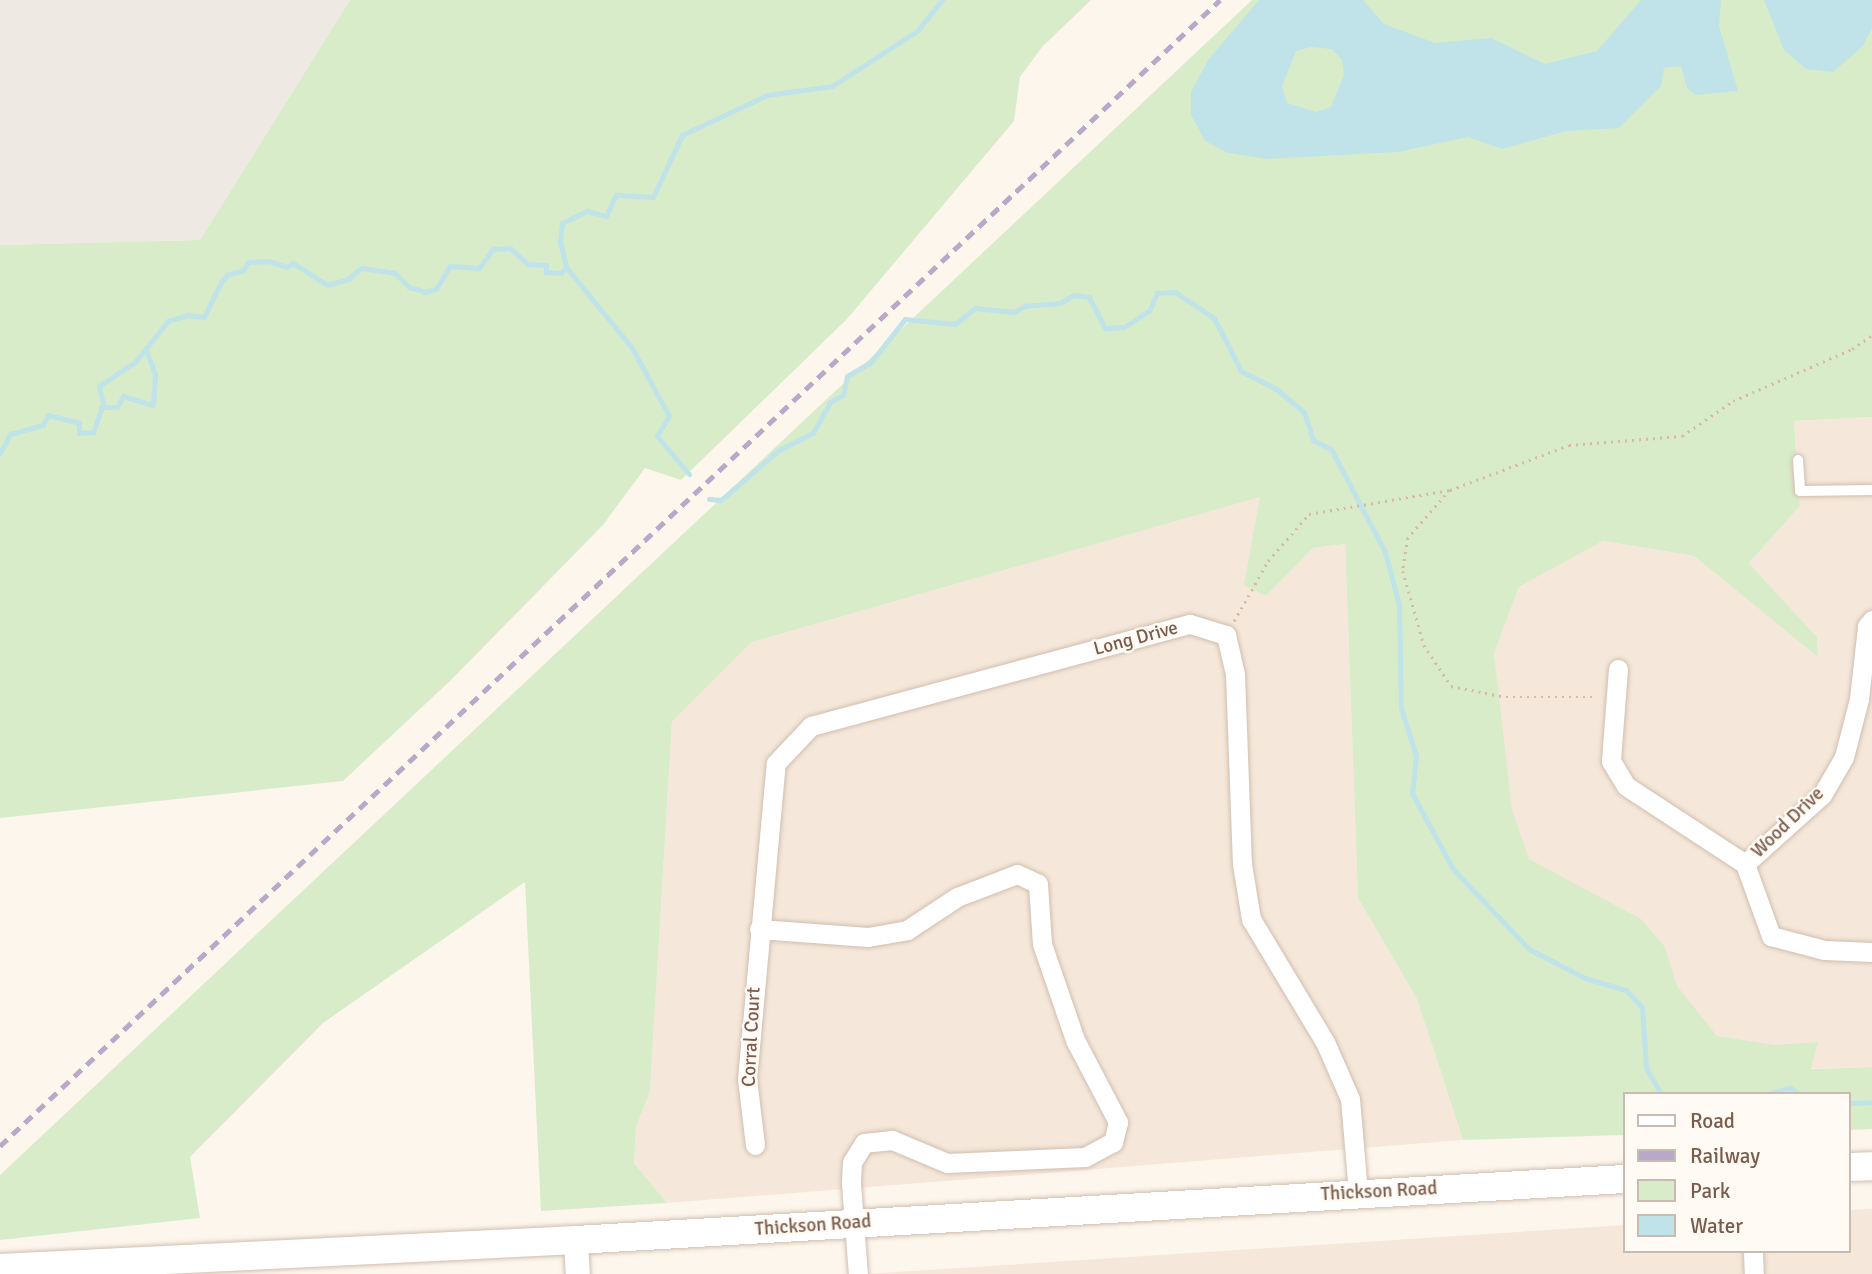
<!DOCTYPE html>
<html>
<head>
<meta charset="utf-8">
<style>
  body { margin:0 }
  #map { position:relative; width:1872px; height:1274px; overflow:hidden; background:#fdf6ec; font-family:Signika,sans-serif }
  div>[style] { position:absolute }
  .residential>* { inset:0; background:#f5e8da }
  .industrial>* { inset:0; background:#efe9e4 }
  .green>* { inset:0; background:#d8ecc9 }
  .water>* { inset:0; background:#bfe3e8 }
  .stream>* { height:5px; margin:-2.5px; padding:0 2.5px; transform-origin:2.5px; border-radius:2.5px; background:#bfe3e8 }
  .path>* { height:2.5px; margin-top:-1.25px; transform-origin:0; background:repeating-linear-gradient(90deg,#d9b8a5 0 2px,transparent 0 7px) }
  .roads { filter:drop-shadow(0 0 2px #d1beb0) drop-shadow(0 0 2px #d1beb0) }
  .service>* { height:10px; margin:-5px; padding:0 5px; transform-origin:5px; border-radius:5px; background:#fff }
  .minor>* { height:19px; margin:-9.5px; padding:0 9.5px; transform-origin:9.5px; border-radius:9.5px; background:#fff }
  .tertiary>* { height:24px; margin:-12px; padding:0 12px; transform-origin:12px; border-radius:12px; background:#fff }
  .secondary>* { height:28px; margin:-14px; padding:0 14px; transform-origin:14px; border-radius:14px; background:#fff }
  .rail>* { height:5px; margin-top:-2.5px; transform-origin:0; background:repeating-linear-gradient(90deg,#b9a8c9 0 10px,transparent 0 17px) }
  span { translate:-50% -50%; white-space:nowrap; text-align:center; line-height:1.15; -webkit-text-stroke:5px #fffaf3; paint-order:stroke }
  .street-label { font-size:19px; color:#7a5c4d }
  .legend { position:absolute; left:1623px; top:1092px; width:228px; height:161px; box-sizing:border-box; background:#fffaf3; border:2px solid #cabbb1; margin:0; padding:9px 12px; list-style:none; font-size:21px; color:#7a5c4d }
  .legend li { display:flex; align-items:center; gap:14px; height:35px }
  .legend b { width:35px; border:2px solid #cabbb1 }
</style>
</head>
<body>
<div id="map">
  <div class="residential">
    <div style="clip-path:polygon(1872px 417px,1872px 1067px,1712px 1071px,1589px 920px,1507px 852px,1494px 654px,1519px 587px,1603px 541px,1694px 556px,1818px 656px,1817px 637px,1749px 563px,1800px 506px,1794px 421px)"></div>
    <div style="clip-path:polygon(1261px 496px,1266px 596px,1313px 548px,1345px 544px,1358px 898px,1417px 999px,1463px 1140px,667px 1203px,634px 1163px,636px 1127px,650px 1092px,672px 722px,752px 642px)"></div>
    <div style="clip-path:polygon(1872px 1209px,1872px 1274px,866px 1274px,1625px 1225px,1625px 1251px,1849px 1251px,1849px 1210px)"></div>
  </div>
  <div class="industrial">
    <div style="clip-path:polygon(0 0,350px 0,200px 240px,0 245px)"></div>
  </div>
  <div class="green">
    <div style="clip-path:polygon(350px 0,1091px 0,1042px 47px,1020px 77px,1014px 121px,847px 319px,681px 480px,645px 468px,603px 525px,452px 679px,343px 781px,0 818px,0 245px,200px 240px)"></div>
    <div style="clip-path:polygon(1252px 0,1872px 0,1872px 417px,1794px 421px,1800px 506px,1749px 563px,1817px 637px,1818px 657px,1694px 556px,1603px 541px,1519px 587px,1494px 654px,1512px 810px,1529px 859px,1641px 919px,1665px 947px,1677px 986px,1717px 1036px,1775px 1045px,1818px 1042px,1811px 1069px,1872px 1067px,1872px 1129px,1849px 1130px,1849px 1094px,1625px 1094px,1625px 1135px,1463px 1140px,1417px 999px,1358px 898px,1345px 544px,1313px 548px,1266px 596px,1244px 585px,1260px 497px,752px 642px,672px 722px,650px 1092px,636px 1127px,634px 1163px,667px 1203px,541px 1211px,525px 882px,323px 1023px,190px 1157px,200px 1218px,0 1240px,0 1175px)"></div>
  </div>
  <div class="water">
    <div style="clip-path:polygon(evenodd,1259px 0,1363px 0,1384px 24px,1435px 43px,1491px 38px,1545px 64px,1597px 51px,1641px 0,1721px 0,1719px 26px,1738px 91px,1695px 95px,1687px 88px,1681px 66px,1664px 68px,1661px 86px,1619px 128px,1566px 131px,1502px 149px,1468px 137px,1398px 152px,1267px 159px,1228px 153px,1205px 141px,1191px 115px,1191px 92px,1208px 60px,1259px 0,1311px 47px,1332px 49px,1342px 60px,1344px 75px,1331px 107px,1316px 112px,1287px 103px,1282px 86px,1296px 51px,1311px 47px)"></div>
    <div style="clip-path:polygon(1764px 0,1872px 0,1872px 28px,1863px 46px,1833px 72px,1806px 69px,1784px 50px)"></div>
  </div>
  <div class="stream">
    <div style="left:566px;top:267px;width:104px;rotate:50.8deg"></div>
    <div style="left:632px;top:348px;width:77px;rotate:61.4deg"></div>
    <div style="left:669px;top:416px;width:23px;rotate:121deg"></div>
    <div style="left:657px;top:436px;width:50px;rotate:49.9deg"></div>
    <div style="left:101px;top:407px;width:16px"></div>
    <div style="left:117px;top:407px;width:13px;rotate:-61deg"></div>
    <div style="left:123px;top:396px;width:31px;rotate:17deg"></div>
    <div style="left:153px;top:405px;width:31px;rotate:-86deg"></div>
    <div style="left:155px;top:374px;width:26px;rotate:-111deg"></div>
    <div style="left:0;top:453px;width:21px;rotate:-62deg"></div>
    <div style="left:10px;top:434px;width:34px;rotate:-15deg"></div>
    <div style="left:43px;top:425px;width:11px;rotate:-63deg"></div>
    <div style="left:48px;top:415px;width:32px;rotate:14deg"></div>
    <div style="left:79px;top:423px;width:10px;rotate:90deg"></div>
    <div style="left:79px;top:433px;width:14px;rotate:-4deg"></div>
    <div style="left:93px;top:432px;width:30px;rotate:-70deg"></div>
    <div style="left:103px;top:404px;width:18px;rotate:-103deg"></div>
    <div style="left:99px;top:386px;width:43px;rotate:-33.7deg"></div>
    <div style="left:135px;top:362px;width:53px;rotate:-51.2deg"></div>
    <div style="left:168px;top:321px;width:21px;rotate:-17deg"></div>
    <div style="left:188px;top:315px;width:16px;rotate:7deg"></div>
    <div style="left:204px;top:317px;width:39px;rotate:-64deg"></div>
    <div style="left:221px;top:282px;width:9px;rotate:-49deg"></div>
    <div style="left:227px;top:275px;width:17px;rotate:-17deg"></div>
    <div style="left:243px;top:270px;width:9px;rotate:-58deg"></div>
    <div style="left:248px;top:262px;width:21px;rotate:-3deg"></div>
    <div style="left:269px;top:261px;width:19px;rotate:18deg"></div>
    <div style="left:287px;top:267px;width:7px;rotate:-34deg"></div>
    <div style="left:293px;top:263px;width:40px;rotate:32.9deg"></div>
    <div style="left:327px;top:285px;width:22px;rotate:-16deg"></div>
    <div style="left:348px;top:279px;width:17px;rotate:-40deg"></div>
    <div style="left:361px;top:268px;width:34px;rotate:8deg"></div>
    <div style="left:395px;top:273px;width:20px;rotate:45deg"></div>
    <div style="left:409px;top:287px;width:17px;rotate:17deg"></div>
    <div style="left:425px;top:292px;width:11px;rotate:-15deg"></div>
    <div style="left:436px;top:289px;width:27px;rotate:-59deg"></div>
    <div style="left:450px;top:266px;width:29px;rotate:4deg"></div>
    <div style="left:479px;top:268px;width:24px;rotate:-54deg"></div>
    <div style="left:493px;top:249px;width:17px;rotate:-3deg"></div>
    <div style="left:510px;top:248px;width:24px;rotate:42deg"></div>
    <div style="left:528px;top:264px;width:18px;rotate:3deg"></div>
    <div style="left:546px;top:265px;width:7px;rotate:90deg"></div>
    <div style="left:546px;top:272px;width:15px;rotate:4deg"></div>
    <div style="left:561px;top:273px;width:8px;rotate:-50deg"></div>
    <div style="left:566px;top:267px;width:26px;rotate:-103deg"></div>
    <div style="left:560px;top:242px;width:19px;rotate:-84deg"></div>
    <div style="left:562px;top:223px;width:28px;rotate:-26deg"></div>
    <div style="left:587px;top:211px;width:20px;rotate:15deg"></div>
    <div style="left:606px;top:216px;width:23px;rotate:-65deg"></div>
    <div style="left:616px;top:195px;width:37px;rotate:3deg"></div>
    <div style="left:653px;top:197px;width:68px;rotate:-64.9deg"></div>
    <div style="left:682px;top:135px;width:94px;rotate:-25.2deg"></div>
    <div style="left:767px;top:95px;width:66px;rotate:-7.9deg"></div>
    <div style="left:832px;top:86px;width:101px;rotate:-32.9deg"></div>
    <div style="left:917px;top:31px;width:40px;rotate:-51deg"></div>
    <div style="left:709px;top:499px;width:12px;rotate:5deg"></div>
    <div style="left:721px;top:500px;width:77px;rotate:-40.8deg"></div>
    <div style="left:779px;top:450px;width:38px;rotate:-27deg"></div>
    <div style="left:813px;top:433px;width:35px;rotate:-61deg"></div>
    <div style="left:830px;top:402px;width:15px;rotate:-28deg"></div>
    <div style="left:843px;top:395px;width:19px;rotate:-78deg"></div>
    <div style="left:847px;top:376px;width:28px;rotate:-30deg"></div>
    <div style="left:871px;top:362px;width:55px;rotate:-51.7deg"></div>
    <div style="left:905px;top:319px;width:50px;rotate:5.7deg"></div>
    <div style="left:955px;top:324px;width:26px;rotate:-39deg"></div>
    <div style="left:975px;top:308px;width:39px;rotate:6deg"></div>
    <div style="left:1014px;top:312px;width:13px;rotate:-29deg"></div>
    <div style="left:1025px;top:306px;width:35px;rotate:-5deg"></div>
    <div style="left:1060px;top:303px;width:16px;rotate:-30deg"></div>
    <div style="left:1074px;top:295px;width:15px;rotate:8deg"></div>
    <div style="left:1089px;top:297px;width:35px;rotate:63deg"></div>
    <div style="left:1105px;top:328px;width:19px;rotate:-3deg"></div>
    <div style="left:1124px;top:327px;width:30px;rotate:-33deg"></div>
    <div style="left:1149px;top:311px;width:20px;rotate:-66deg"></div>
    <div style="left:1157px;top:293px;width:18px;rotate:-3deg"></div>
    <div style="left:1175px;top:292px;width:47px;rotate:33.7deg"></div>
    <div style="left:1214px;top:318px;width:59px;rotate:63deg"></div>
    <div style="left:1241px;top:371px;width:38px;rotate:27deg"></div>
    <div style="left:1275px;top:388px;width:38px;rotate:40deg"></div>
    <div style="left:1304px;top:412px;width:29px;rotate:72deg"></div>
    <div style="left:1313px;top:440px;width:20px;rotate:27deg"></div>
    <div style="left:1331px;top:449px;width:116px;rotate:62.3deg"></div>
    <div style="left:1385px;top:552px;width:55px;rotate:75.2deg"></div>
    <div style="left:1399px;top:605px;width:103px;rotate:88.9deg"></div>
    <div style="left:1401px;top:708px;width:50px;rotate:72.6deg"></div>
    <div style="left:1416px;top:756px;width:37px;rotate:96deg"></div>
    <div style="left:1412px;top:793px;width:86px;rotate:61.7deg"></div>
    <div style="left:1453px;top:869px;width:110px;rotate:46.5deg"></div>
    <div style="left:1529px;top:949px;width:63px;rotate:27.4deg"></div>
    <div style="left:1585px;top:978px;width:43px;rotate:16.3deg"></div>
    <div style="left:1626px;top:990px;width:23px;rotate:47deg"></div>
    <div style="left:1642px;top:1007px;width:61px;rotate:86.2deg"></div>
    <div style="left:1646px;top:1068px;width:30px;rotate:60deg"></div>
    <div style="left:1767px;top:1094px;width:24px;rotate:-15deg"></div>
    <div style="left:1790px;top:1088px;width:12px;rotate:31deg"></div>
    <div style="left:1849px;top:1103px;width:23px;rotate:-2deg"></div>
  </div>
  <div class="path">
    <div style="left:1450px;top:490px;width:64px;rotate:131.2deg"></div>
    <div style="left:1408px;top:538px;width:33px;rotate:99deg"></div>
    <div style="left:1403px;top:571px;width:77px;rotate:74.2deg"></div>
    <div style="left:1424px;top:645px;width:49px;rotate:56.6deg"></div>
    <div style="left:1451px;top:686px;width:56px;rotate:11.3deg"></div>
    <div style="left:1506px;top:697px;width:91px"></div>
    <div style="left:1234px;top:621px;width:69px;rotate:-60.5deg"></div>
    <div style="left:1268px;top:561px;width:62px;rotate:-48.9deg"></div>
    <div style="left:1309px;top:514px;width:143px;rotate:-9.7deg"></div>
    <div style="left:1450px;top:490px;width:127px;rotate:-20.7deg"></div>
    <div style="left:1569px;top:445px;width:113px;rotate:-4.6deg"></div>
    <div style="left:1682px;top:436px;width:62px;rotate:-34.5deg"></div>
    <div style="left:1733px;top:401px;width:130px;rotate:-23.6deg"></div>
    <div style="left:1852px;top:349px;width:24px;rotate:-35deg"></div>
  </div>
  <div class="roads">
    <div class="service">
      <div style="left:1798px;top:460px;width:31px;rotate:86deg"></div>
      <div style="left:1800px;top:491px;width:72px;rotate:-0.8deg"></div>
    </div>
    <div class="minor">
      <div style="left:1618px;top:669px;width:92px;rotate:94.4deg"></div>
      <div style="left:1611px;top:761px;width:29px;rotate:59deg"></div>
      <div style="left:1626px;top:786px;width:142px;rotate:33.2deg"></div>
      <div style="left:1745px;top:864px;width:103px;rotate:-41.9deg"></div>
      <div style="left:1822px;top:795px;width:44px;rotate:-59.9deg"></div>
      <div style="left:1844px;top:757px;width:60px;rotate:-75.5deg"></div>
      <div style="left:1859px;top:699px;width:73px;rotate:-83.7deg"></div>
      <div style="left:1867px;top:626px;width:8px;rotate:-50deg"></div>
      <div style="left:1745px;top:864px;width:77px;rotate:70.1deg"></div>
      <div style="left:1771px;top:936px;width:55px;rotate:14.8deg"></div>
      <div style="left:1824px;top:950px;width:48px;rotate:2.4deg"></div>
      <div style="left:759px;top:929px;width:109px;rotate:4.2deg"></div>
      <div style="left:868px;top:937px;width:40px;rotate:-10deg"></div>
      <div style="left:907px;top:930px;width:60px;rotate:-33.4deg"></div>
      <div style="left:957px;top:897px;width:64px;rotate:-21deg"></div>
      <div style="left:1017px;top:874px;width:23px;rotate:25deg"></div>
      <div style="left:1038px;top:884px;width:60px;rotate:86.2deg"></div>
      <div style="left:1042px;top:944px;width:102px;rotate:71deg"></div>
      <div style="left:1075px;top:1040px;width:93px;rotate:62.3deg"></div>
      <div style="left:1118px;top:1122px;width:21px;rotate:104deg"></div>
      <div style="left:1113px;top:1142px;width:32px;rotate:152deg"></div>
      <div style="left:1085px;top:1157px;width:138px;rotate:177.5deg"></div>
      <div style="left:947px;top:1163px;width:60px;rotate:-157.3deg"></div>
      <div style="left:892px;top:1140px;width:28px;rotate:174deg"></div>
      <div style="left:864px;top:1143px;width:22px;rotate:122deg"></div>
      <div style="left:852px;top:1162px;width:22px;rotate:93deg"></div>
      <div style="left:851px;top:1184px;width:90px;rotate:85.6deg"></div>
      <div style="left:755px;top:1145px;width:66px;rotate:-96.9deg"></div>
      <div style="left:747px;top:1079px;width:317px;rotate:-84.8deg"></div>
      <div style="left:776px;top:763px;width:51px;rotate:-46.6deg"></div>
      <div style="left:811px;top:726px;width:392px;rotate:-15.1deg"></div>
      <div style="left:1190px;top:624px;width:38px;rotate:17deg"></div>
      <div style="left:1226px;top:635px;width:40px;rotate:77deg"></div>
      <div style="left:1235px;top:674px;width:190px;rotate:87.9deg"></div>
      <div style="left:1242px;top:864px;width:56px;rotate:80.7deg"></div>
      <div style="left:1251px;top:919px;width:144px;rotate:59deg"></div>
      <div style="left:1325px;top:1042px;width:62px;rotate:66.3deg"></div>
      <div style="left:1350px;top:1099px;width:94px;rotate:85.1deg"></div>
      <div style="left:1753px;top:1251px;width:23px;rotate:88deg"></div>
    </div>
    <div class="tertiary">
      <div style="left:576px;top:1240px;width:34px;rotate:87deg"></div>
    </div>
    <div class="secondary">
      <div style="left:1849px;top:1167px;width:23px;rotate:-2deg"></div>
      <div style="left:0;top:1268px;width:577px;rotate:-2.78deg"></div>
      <div style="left:576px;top:1240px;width:1051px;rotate:-3.33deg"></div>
    </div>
  </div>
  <div class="rail">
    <div style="left:0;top:1146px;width:1674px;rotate:-43.21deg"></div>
  </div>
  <div class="street-label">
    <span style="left:1136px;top:639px;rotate:-15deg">Long Drive</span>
    <span style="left:1788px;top:823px;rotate:-44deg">Wood Drive</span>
    <span style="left:752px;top:1037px;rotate:-87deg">Corral Court</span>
    <span style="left:1379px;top:1192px;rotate:-3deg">Thickson Road</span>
    <span style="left:813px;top:1226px;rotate:-4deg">Thickson Road</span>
  </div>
  <ul class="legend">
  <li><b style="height:9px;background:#fff"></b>Road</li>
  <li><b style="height:9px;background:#b9a8c9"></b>Railway</li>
  <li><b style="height:19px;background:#d8ecc9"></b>Park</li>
  <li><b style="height:19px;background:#bfe3e8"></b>Water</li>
  </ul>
</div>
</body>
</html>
